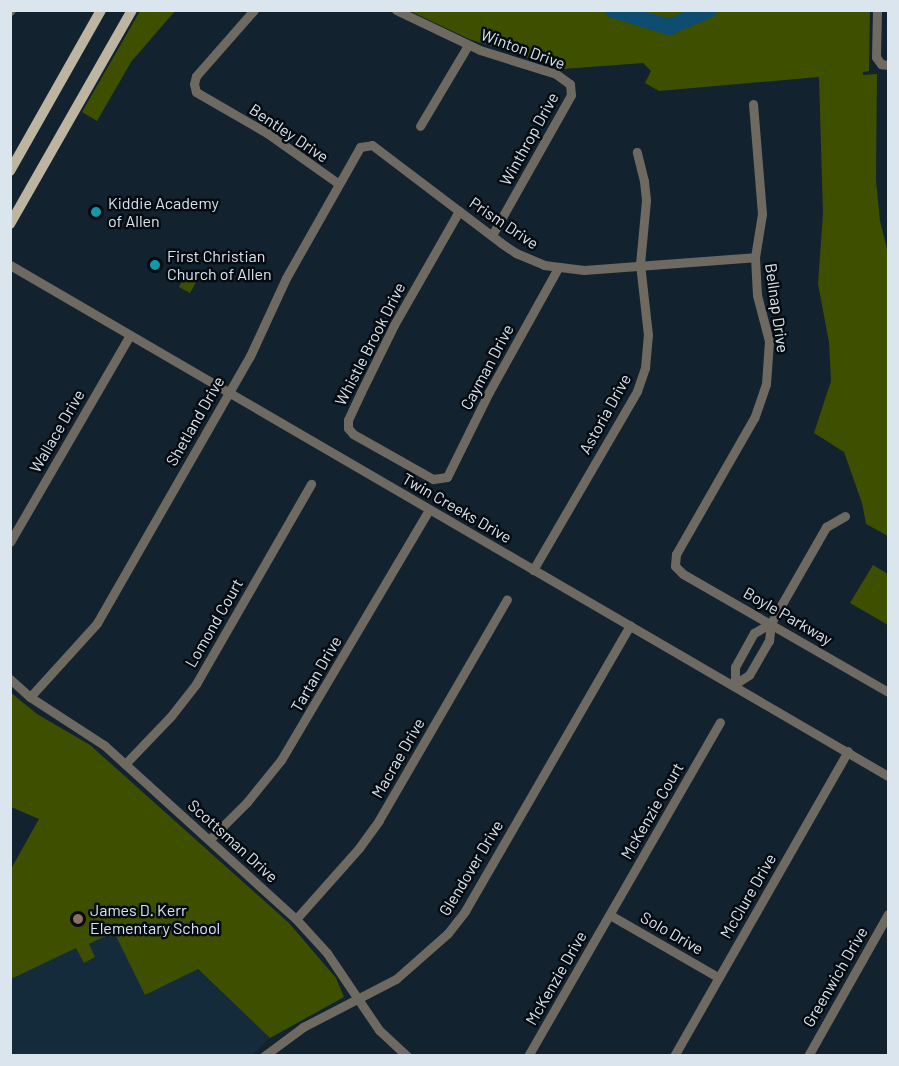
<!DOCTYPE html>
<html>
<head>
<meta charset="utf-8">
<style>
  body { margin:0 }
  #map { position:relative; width:899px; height:1066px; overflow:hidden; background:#12232f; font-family:Barlow,sans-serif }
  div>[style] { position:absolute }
  .built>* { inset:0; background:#142b3c }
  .green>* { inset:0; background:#3e4f00 }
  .river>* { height:16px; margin:-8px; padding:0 8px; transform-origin:8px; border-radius:8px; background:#0e4d6f }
  .minor>* { height:9px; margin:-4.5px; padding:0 4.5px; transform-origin:4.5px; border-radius:4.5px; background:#6e6a61 }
  .major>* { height:10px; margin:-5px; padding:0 5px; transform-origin:5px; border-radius:5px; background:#bdb5a2 }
  .dots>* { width:16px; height:16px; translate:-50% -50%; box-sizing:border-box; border:3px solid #050b11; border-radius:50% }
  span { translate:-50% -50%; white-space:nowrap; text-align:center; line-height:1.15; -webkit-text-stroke:5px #050b11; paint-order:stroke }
  .street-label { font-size:16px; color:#dae5ed }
  .poi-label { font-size:16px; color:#dae5ed }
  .left { translate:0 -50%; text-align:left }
  .frame { position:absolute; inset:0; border:12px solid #dae5ed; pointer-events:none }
</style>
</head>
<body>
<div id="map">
  <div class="built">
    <div style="clip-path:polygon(39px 819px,270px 1038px,252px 1055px,11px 1056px,11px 869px)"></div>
  </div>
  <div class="green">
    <div style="clip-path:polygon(140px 11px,175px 11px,131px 62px,97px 121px,82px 112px)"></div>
    <div style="clip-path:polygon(410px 11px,870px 11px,869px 71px,863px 72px,863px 75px,877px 74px,876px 180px,880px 221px,888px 253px,888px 536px,866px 524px,862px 503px,844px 452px,814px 433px,831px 381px,829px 342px,818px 284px,823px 214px,819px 77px,659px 91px,645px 83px,651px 71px,643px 63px,563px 69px,469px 39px)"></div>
    <div style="clip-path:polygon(188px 271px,199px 277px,190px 293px,179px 287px)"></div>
    <div style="clip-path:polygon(873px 565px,888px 574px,888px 625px,850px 603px)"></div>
    <div style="clip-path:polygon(10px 692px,37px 714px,90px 745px,289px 923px,336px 978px,344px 997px,270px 1038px,198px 969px,145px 995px,114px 932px,89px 944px,95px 957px,84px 963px,76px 948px,11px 979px,11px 869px,39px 819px,11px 807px)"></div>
  </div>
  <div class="river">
    <div style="left:613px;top:10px;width:59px;rotate:16.9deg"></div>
    <div style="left:669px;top:27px;width:43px;rotate:-23deg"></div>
  </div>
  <div class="minor">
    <div style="left:254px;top:10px;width:88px;rotate:131.3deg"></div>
    <div style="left:196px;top:76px;width:8px;rotate:104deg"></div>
    <div style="left:194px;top:84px;width:8px;rotate:76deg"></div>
    <div style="left:196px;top:92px;width:82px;rotate:30deg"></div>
    <div style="left:267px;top:133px;width:88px;rotate:35.3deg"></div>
    <div style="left:396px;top:10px;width:93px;rotate:25.5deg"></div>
    <div style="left:480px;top:50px;width:80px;rotate:17.5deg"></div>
    <div style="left:556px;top:74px;width:17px;rotate:36deg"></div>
    <div style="left:570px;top:84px;width:11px;rotate:85deg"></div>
    <div style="left:571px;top:95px;width:161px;rotate:119.4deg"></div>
    <div style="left:877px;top:10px;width:47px;rotate:91.2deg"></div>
    <div style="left:876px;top:57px;width:9px;rotate:54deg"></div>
    <div style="left:881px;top:64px;width:7px;rotate:8deg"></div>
    <div style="left:10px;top:11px;width:1px;rotate:-45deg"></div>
    <div style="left:753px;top:104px;width:110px;rotate:85.3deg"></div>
    <div style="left:762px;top:214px;width:44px;rotate:99.2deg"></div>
    <div style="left:755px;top:257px;width:38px;rotate:87deg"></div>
    <div style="left:757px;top:295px;width:48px;rotate:75.4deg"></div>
    <div style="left:769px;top:341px;width:43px;rotate:94deg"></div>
    <div style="left:766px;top:384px;width:36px;rotate:109deg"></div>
    <div style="left:754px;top:418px;width:157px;rotate:119.8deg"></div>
    <div style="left:676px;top:554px;width:12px;rotate:95deg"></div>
    <div style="left:675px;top:566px;width:11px;rotate:45deg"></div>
    <div style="left:683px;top:574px;width:237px;rotate:29.9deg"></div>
    <div style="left:420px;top:126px;width:94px;rotate:-59.3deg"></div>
    <div style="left:459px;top:211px;width:131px;rotate:119.7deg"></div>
    <div style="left:394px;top:325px;width:75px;rotate:116.2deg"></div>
    <div style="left:361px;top:392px;width:31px;rotate:115deg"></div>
    <div style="left:348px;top:420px;width:8px;rotate:90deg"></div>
    <div style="left:348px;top:428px;width:8px;rotate:50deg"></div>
    <div style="left:353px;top:434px;width:92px;rotate:29.4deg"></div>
    <div style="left:433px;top:479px;width:14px;rotate:-8deg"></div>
    <div style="left:447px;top:477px;width:95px;rotate:-63.7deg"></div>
    <div style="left:489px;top:392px;width:142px;rotate:-60.9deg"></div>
    <div style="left:10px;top:265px;width:1016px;rotate:30.2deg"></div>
    <div style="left:10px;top:542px;width:239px;rotate:-59.9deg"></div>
    <div style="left:533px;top:570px;width:207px;rotate:-59.8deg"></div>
    <div style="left:637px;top:391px;width:24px;rotate:-71deg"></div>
    <div style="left:645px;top:368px;width:33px;rotate:-85deg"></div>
    <div style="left:648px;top:335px;width:71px;rotate:-96.4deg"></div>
    <div style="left:640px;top:264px;width:64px;rotate:-84.6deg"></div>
    <div style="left:646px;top:200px;width:19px;rotate:-96deg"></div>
    <div style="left:644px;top:181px;width:30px;rotate:-104deg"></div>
    <div style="left:10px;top:679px;width:27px;rotate:42deg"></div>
    <div style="left:30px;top:697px;width:88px;rotate:33deg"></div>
    <div style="left:104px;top:745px;width:259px;rotate:42.2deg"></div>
    <div style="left:296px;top:919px;width:46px;rotate:47.6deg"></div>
    <div style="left:327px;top:953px;width:93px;rotate:56deg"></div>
    <div style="left:379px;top:1030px;width:38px;rotate:43deg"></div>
    <div style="left:735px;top:684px;width:17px;rotate:-33deg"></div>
    <div style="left:749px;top:675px;width:39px;rotate:-60deg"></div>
    <div style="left:769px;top:641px;width:18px;rotate:-84deg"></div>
    <div style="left:771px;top:623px;width:111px;rotate:-60.2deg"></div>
    <div style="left:826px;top:527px;width:22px;rotate:-30deg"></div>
    <div style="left:735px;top:684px;width:17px;rotate:-90deg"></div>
    <div style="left:735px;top:667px;width:39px;rotate:-61deg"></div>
    <div style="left:754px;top:633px;width:20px;rotate:-30deg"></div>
    <div style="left:30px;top:697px;width:100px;rotate:-47.8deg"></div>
    <div style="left:97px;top:623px;width:308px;rotate:-60.2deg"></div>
    <div style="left:250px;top:356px;width:86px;rotate:-65.2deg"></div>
    <div style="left:286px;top:278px;width:150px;rotate:-60.5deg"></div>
    <div style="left:360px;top:147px;width:12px;rotate:-9deg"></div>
    <div style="left:372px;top:145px;width:162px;rotate:37.2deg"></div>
    <div style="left:501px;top:243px;width:18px;rotate:34deg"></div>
    <div style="left:516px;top:253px;width:30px;rotate:23deg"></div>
    <div style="left:544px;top:265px;width:40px;rotate:7.1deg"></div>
    <div style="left:584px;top:270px;width:171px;rotate:-4.3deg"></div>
    <div style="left:125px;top:764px;width:66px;rotate:-46.2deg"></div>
    <div style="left:171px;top:716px;width:41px;rotate:-52deg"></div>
    <div style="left:196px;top:684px;width:231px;rotate:-60.1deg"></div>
    <div style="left:209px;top:840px;width:54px;rotate:-45deg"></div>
    <div style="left:247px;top:802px;width:54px;rotate:-51deg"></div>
    <div style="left:281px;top:760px;width:291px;rotate:-59.4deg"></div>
    <div style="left:610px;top:915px;width:125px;rotate:29.9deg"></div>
    <div style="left:296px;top:919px;width:95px;rotate:-48.4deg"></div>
    <div style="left:359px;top:848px;width:34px;rotate:-54deg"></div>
    <div style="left:379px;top:820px;width:255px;rotate:-59.9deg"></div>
    <div style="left:264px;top:1056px;width:49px;rotate:-36.6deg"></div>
    <div style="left:303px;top:1027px;width:105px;rotate:-27.3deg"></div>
    <div style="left:396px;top:979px;width:69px;rotate:-41.5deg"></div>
    <div style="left:448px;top:933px;width:28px;rotate:-52deg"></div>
    <div style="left:465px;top:911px;width:330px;rotate:-60deg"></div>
    <div style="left:528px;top:1056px;width:385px;rotate:-60.1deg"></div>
    <div style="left:674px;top:1056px;width:351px;rotate:-60.3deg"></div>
    <div style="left:808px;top:1056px;width:163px;rotate:-60.6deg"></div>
  </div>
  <div class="major">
    <div style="left:10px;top:171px;width:185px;rotate:-60.5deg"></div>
    <div style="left:10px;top:224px;width:246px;rotate:-60.3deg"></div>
  </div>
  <div class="dots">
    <div style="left:96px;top:212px;background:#0f9aa8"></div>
    <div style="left:155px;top:265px;background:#0f9aa8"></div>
    <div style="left:78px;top:919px;background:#8d6e63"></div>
  </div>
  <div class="street-label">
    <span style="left:523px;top:49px;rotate:20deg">Winton Drive</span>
    <span style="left:289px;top:133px;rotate:34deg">Bentley Drive</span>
    <span style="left:529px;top:139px;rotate:-61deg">Winthrop Drive</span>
    <span style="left:504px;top:223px;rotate:34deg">Prism Drive</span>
    <span style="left:777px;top:308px;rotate:82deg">Bellnap Drive</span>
    <span style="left:370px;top:344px;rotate:-63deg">Whistle Brook Drive</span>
    <span style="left:487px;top:367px;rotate:-62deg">Cayman Drive</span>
    <span style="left:605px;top:414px;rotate:-61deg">Astoria Drive</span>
    <span style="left:195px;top:421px;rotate:-60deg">Shetland Drive</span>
    <span style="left:57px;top:431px;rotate:-60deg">Wallace Drive</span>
    <span style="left:457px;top:508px;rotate:30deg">Twin Creeks Drive</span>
    <span style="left:788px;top:616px;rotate:30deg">Boyle Parkway</span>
    <span style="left:214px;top:623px;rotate:-60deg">Lomond Court</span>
    <span style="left:316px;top:674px;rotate:-60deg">Tartan Drive</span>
    <span style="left:398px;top:758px;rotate:-60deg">Macrae Drive</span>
    <span style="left:652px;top:811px;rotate:-60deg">McKenzie Court</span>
    <span style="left:233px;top:841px;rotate:42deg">Scottsman Drive</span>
    <span style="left:471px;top:868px;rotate:-59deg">Glendover Drive</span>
    <span style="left:748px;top:896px;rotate:-60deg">McClure Drive</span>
    <span style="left:672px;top:933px;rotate:30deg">Solo Drive</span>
    <span style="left:835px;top:977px;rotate:-60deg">Greenwich Drive</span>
    <span style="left:556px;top:978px;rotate:-60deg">McKenzie Drive</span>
  </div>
  <div class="poi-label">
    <span class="left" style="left:108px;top:212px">Kiddie Academy<br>of Allen</span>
    <span class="left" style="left:167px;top:265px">First Christian<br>Church of Allen</span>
    <span class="left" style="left:90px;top:919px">James D. Kerr<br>Elementary School</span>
  </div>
  <div class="frame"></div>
</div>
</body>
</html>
